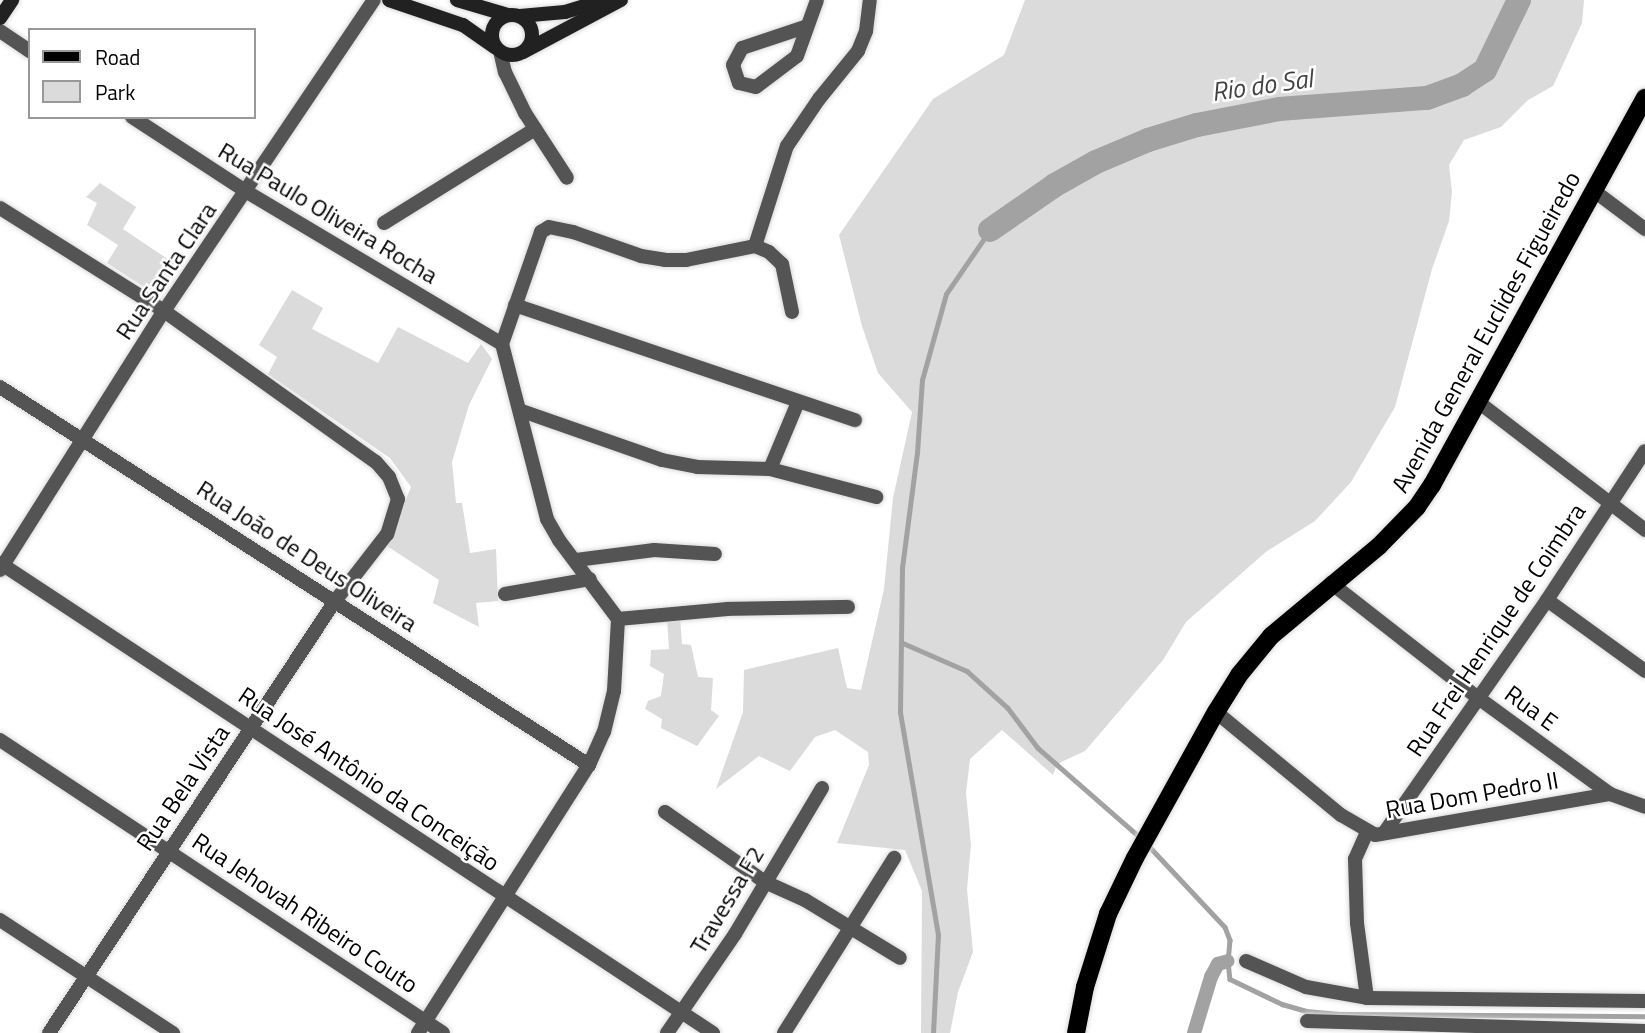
<!DOCTYPE html>
<html>
<head>
<meta charset="utf-8">
<style>
  body { margin:0 }
  #map { position:relative; width:1645px; height:1033px; overflow:hidden; background:#fff; font-family:"Titillium Web",sans-serif }
  div>[style] { position:absolute }
  .green>* { inset:0; background:#dbdbdb }
  .stream>* { height:4.5px; margin:-2.25px; padding:0 2.25px; transform-origin:2.25px; border-radius:2.25px; background:#a2a2a2 }
  .canal>* { height:14px; margin:-7px; padding:0 7px; transform-origin:7px; border-radius:7px; background:#a2a2a2 }
  .river>* { height:24px; margin:-12px; padding:0 12px; transform-origin:12px; border-radius:12px; background:#a2a2a2 }
  .roads { filter:drop-shadow(0 0 2px #dbdbdb) drop-shadow(0 0 2px #dbdbdb) }
  .street>* { height:14px; margin:-7px; padding:0 7px; transform-origin:7px; border-radius:7px; background:#545454 }
  .secondary>* { height:14px; margin:-7px; padding:0 7px; transform-origin:7px; border-radius:7px; background:#212121 }
  .secondary>.ring { margin:-7px; padding:0; box-sizing:content-box; background:none; border:14px solid #212121; border-radius:50% }
  .primary>* { height:18px; margin:-9px; padding:0 9px; transform-origin:9px; border-radius:9px; background:#000 }
  span { translate:-50% -50%; white-space:nowrap; text-align:center; line-height:1.15; -webkit-text-stroke:5px #fff; paint-order:stroke }
  .street-label { font-size:24px; color:#000 }
  .water-label { font-size:26px; color:#434343; font-style:italic }
  .legend { position:absolute; left:28px; top:28px; width:228px; height:91px; box-sizing:border-box; background:#fff; border:2px solid #999; margin:0; padding:9px 12px; list-style:none; font-size:21px; color:#000 }
  .legend li { display:flex; align-items:center; gap:14px; height:35px }
  .legend b { width:35px; border:2px solid #999 }
</style>
</head>
<body>
<div id="map">
  <div class="green">
    <div style="clip-path:polygon(1025px 0,1584px 0,1582px 23px,1553px 86px,1528px 100px,1501px 127px,1464px 140px,1449px 165px,1452px 192px,1449px 221px,1432px 269px,1395px 407px,1351px 482px,1315px 521px,1267px 551px,1186px 622px,1163px 660px,1085px 751px,1057px 764px,1053px 775px,1002px 730px,970px 759px,966px 793px,971px 845px,967px 889px,973px 952px,958px 992px,950px 1033px,921px 1033px,922px 891px,905px 850px,837px 843px,869px 765px,868px 752px,835px 730px,815px 737px,790px 771px,759px 756px,716px 789px,743px 712px,744px 670px,838px 648px,847px 688px,861px 690px,884px 589px,893px 498px,912px 412px,878px 373px,862px 326px,839px 235px,933px 99px,1004px 55px)"></div>
    <div style="clip-path:polygon(100px 183px,136px 207px,123px 229px,178px 266px,158px 296px,107px 263px,118px 245px,87px 225px,97px 203px,86px 197px)"></div>
    <div style="clip-path:polygon(292px 290px,323px 308px,312px 329px,378px 363px,398px 327px,468px 363px,481px 344px,492px 359px,469px 405px,452px 462px,456px 503px,462px 503px,470px 553px,496px 549px,498px 601px,476px 603px,479px 627px,433px 603px,439px 580px,387px 546px,411px 487px,390px 458px,268px 374px,277px 357px,259px 345px)"></div>
    <div style="clip-path:polygon(680px 618px,682px 644px,691px 645px,698px 677px,713px 678px,711px 710px,719px 716px,697px 746px,661px 728px,662px 719px,645px 709px,648px 701px,661px 696px,664px 674px,650px 666px,651px 650px,669px 649px,667px 619px)"></div>
  </div>
  <div class="stream">
    <div style="left:903px;top:643px;width:70px;rotate:23.6deg"></div>
    <div style="left:967px;top:671px;width:55px;rotate:42.1deg"></div>
    <div style="left:1008px;top:708px;width:50px;rotate:53.1deg"></div>
    <div style="left:1038px;top:748px;width:138px;rotate:41.2deg"></div>
    <div style="left:1148px;top:845px;width:112px;rotate:46.8deg"></div>
    <div style="left:1225px;top:927px;width:14px;rotate:69deg"></div>
    <div style="left:1230px;top:940px;width:21px;rotate:95deg"></div>
    <div style="left:1228px;top:961px;width:18px;rotate:84deg"></div>
    <div style="left:1230px;top:979px;width:58px;rotate:25.7deg"></div>
    <div style="left:1282px;top:1004px;width:25px;rotate:16deg"></div>
    <div style="left:1306px;top:1011px;width:33px;rotate:5deg"></div>
    <div style="left:1339px;top:1014px;width:306px;rotate:0.4deg"></div>
    <div style="left:933px;top:1033px;width:98px;rotate:-87.1deg"></div>
    <div style="left:938px;top:935px;width:226px;rotate:-99.7deg"></div>
    <div style="left:900px;top:712px;width:144px;rotate:-89.2deg"></div>
    <div style="left:902px;top:568px;width:116px;rotate:-82.6deg"></div>
    <div style="left:917px;top:453px;width:73px;rotate:-86.1deg"></div>
    <div style="left:922px;top:380px;width:89px;rotate:-74.4deg"></div>
    <div style="left:946px;top:294px;width:78px;rotate:-55.5deg"></div>
  </div>
  <div class="canal">
    <div style="left:1194px;top:1033px;width:59px;rotate:-73.1deg"></div>
    <div style="left:1211px;top:977px;width:15px;rotate:-62deg"></div>
    <div style="left:1218px;top:964px;width:10px;rotate:-17deg"></div>
  </div>
  <div class="river">
    <div style="left:990px;top:230px;width:79px;rotate:-34.7deg"></div>
    <div style="left:1055px;top:185px;width:47px;rotate:-29.3deg"></div>
    <div style="left:1096px;top:162px;width:56px;rotate:-22.9deg"></div>
    <div style="left:1148px;top:140px;width:51px;rotate:-17deg"></div>
    <div style="left:1197px;top:125px;width:84px;rotate:-11deg"></div>
    <div style="left:1279px;top:109px;width:148px;rotate:-4.3deg"></div>
    <div style="left:1427px;top:98px;width:37px;rotate:-20deg"></div>
    <div style="left:1462px;top:85px;width:27px;rotate:-33deg"></div>
    <div style="left:1485px;top:70px;width:78px;rotate:-64.1deg"></div>
  </div>
  <div class="roads">
    <div class="street">
      <div style="left:805px;top:27px;width:66px;rotate:161.6deg"></div>
      <div style="left:742px;top:48px;width:19px;rotate:118deg"></div>
      <div style="left:733px;top:65px;width:19px;rotate:72deg"></div>
      <div style="left:739px;top:83px;width:17px;rotate:13deg"></div>
      <div style="left:756px;top:87px;width:51px;rotate:-37.1deg"></div>
      <div style="left:797px;top:56px;width:59px;rotate:-70.3deg"></div>
      <div style="left:0;top:31px;width:36px;rotate:34deg"></div>
      <div style="left:500px;top:51px;width:22px;rotate:77deg"></div>
      <div style="left:505px;top:72px;width:46px;rotate:64deg"></div>
      <div style="left:525px;top:113px;width:77px;rotate:57.1deg"></div>
      <div style="left:132px;top:117px;width:137px;rotate:33.1deg"></div>
      <div style="left:247px;top:192px;width:297px;rotate:30.8deg"></div>
      <div style="left:1593px;top:190px;width:65px;rotate:36.9deg"></div>
      <div style="left:0;top:208px;width:194px;rotate:32.1deg"></div>
      <div style="left:164px;top:311px;width:260px;rotate:35.5deg"></div>
      <div style="left:376px;top:462px;width:20px;rotate:49deg"></div>
      <div style="left:389px;top:477px;width:24px;rotate:68deg"></div>
      <div style="left:398px;top:499px;width:37px;rotate:107deg"></div>
      <div style="left:387px;top:534px;width:85px;rotate:127.8deg"></div>
      <div style="left:335px;top:601px;width:518px;rotate:123.51deg"></div>
      <div style="left:384px;top:223px;width:178px;rotate:-31.9deg"></div>
      <div style="left:755px;top:246px;width:105px;rotate:-72.3deg"></div>
      <div style="left:787px;top:146px;width:57px;rotate:-55.8deg"></div>
      <div style="left:819px;top:99px;width:62px;rotate:-50.9deg"></div>
      <div style="left:858px;top:51px;width:22px;rotate:-68deg"></div>
      <div style="left:866px;top:31px;width:31px;rotate:-83deg"></div>
      <div style="left:515px;top:305px;width:359px;rotate:18.7deg"></div>
      <div style="left:502px;top:344px;width:119px;rotate:-70.8deg"></div>
      <div style="left:541px;top:232px;width:9px;rotate:-32deg"></div>
      <div style="left:549px;top:227px;width:25px;rotate:12deg"></div>
      <div style="left:573px;top:232px;width:72px;rotate:19.4deg"></div>
      <div style="left:641px;top:256px;width:24px;rotate:9deg"></div>
      <div style="left:665px;top:260px;width:21px"></div>
      <div style="left:686px;top:260px;width:70px;rotate:-11.5deg"></div>
      <div style="left:755px;top:246px;width:15px;rotate:23deg"></div>
      <div style="left:769px;top:252px;width:18px;rotate:43deg"></div>
      <div style="left:782px;top:264px;width:49px;rotate:78.2deg"></div>
      <div style="left:0;top:387px;width:700px;rotate:32.69deg"></div>
      <div style="left:1477px;top:401px;width:212px;rotate:37.5deg"></div>
      <div style="left:522px;top:411px;width:148px;rotate:19.3deg"></div>
      <div style="left:662px;top:460px;width:36px;rotate:11deg"></div>
      <div style="left:697px;top:467px;width:73px;rotate:1.6deg"></div>
      <div style="left:770px;top:469px;width:110px;rotate:14.8deg"></div>
      <div style="left:770px;top:469px;width:73px;rotate:-67.3deg"></div>
      <div style="left:576px;top:560px;width:79px;rotate:-7.3deg"></div>
      <div style="left:654px;top:550px;width:61px;rotate:3.8deg"></div>
      <div style="left:0;top:563px;width:854px;rotate:33.39deg"></div>
      <div style="left:0;top:570px;width:307px;rotate:-57.7deg"></div>
      <div style="left:164px;top:311px;width:375px;rotate:-56deg"></div>
      <div style="left:1331px;top:583px;width:185px;rotate:38deg"></div>
      <div style="left:1477px;top:697px;width:165px;rotate:36.1deg"></div>
      <div style="left:1610px;top:794px;width:37px;rotate:20deg"></div>
      <div style="left:505px;top:594px;width:86px;rotate:-10deg"></div>
      <div style="left:1547px;top:600px;width:121px;rotate:35.9deg"></div>
      <div style="left:618px;top:619px;width:110px;rotate:-5.2deg"></div>
      <div style="left:728px;top:609px;width:120px;rotate:-1deg"></div>
      <div style="left:1216px;top:712px;width:162px;rotate:39.5deg"></div>
      <div style="left:1341px;top:815px;width:39px;rotate:30deg"></div>
      <div style="left:1375px;top:835px;width:239px;rotate:-9.9deg"></div>
      <div style="left:0;top:740px;width:531px;rotate:33.48deg"></div>
      <div style="left:665px;top:812px;width:122px;rotate:35deg"></div>
      <div style="left:765px;top:882px;width:44px;rotate:24.2deg"></div>
      <div style="left:805px;top:900px;width:111px;rotate:31.4deg"></div>
      <div style="left:1384px;top:833px;width:284px;rotate:-55deg"></div>
      <div style="left:1547px;top:600px;width:178px;rotate:-56.7deg"></div>
      <div style="left:0;top:920px;width:207px;rotate:33.2deg"></div>
      <div style="left:1246px;top:961px;width:65px;rotate:23.4deg"></div>
      <div style="left:1306px;top:987px;width:62px;rotate:10.2deg"></div>
      <div style="left:1367px;top:998px;width:278px;rotate:0.6deg"></div>
      <div style="left:1367px;top:998px;width:76px;rotate:-97.6deg"></div>
      <div style="left:1357px;top:923px;width:64px;rotate:-91.8deg"></div>
      <div style="left:1355px;top:859px;width:30px;rotate:-66deg"></div>
      <div style="left:1307px;top:1021px;width:338px;rotate:1.7deg"></div>
      <div style="left:418px;top:1033px;width:318px;rotate:-57.5deg"></div>
      <div style="left:589px;top:765px;width:36px;rotate:-66deg"></div>
      <div style="left:604px;top:732px;width:42px;rotate:-76.3deg"></div>
      <div style="left:614px;top:691px;width:72px;rotate:-86.8deg"></div>
      <div style="left:618px;top:619px;width:99px;rotate:-126.8deg"></div>
      <div style="left:559px;top:540px;width:24px;rotate:-120deg"></div>
      <div style="left:547px;top:519px;width:181px;rotate:-104.4deg"></div>
      <div style="left:667px;top:1033px;width:120px;rotate:-55.5deg"></div>
      <div style="left:735px;top:934px;width:170px;rotate:-59.2deg"></div>
      <div style="left:784px;top:1033px;width:207px;rotate:-57.8deg"></div>
    </div>
    <div class="secondary">
      <div style="left:389px;top:0;width:78px;rotate:18.7deg"></div>
      <div style="left:463px;top:25px;width:39px;rotate:35deg"></div>
      <div style="left:457px;top:0;width:53px;rotate:16.4deg"></div>
      <div class="ring" style="left:492px;top:15px;width:26px;height:26px"></div>
      <div style="left:520px;top:16px;width:45px;rotate:-5.1deg"></div>
      <div style="left:565px;top:12px;width:41px;rotate:-17.1deg"></div>
      <div style="left:0;top:18px;width:22px;rotate:-56deg"></div>
      <div style="left:523px;top:52px;width:111px;rotate:-28deg"></div>
    </div>
    <div class="primary">
      <div style="left:1076px;top:1033px;width:47px;rotate:-78.9deg"></div>
      <div style="left:1085px;top:987px;width:77px;rotate:-72.5deg"></div>
      <div style="left:1108px;top:914px;width:62px;rotate:-64.3deg"></div>
      <div style="left:1135px;top:858px;width:167px;rotate:-61deg"></div>
      <div style="left:1216px;top:712px;width:44px;rotate:-58.1deg"></div>
      <div style="left:1239px;top:675px;width:50px;rotate:-50.6deg"></div>
      <div style="left:1271px;top:636px;width:141px;rotate:-39.8deg"></div>
      <div style="left:1379px;top:546px;width:54px;rotate:-45.7deg"></div>
      <div style="left:1417px;top:507px;width:27px;rotate:-56deg"></div>
      <div style="left:1432px;top:485px;width:442px;rotate:-61.2deg"></div>
    </div>
  </div>
  <div class="street-label">
    <span style="left:328px;top:213px;rotate:31deg">Rua Paulo Oliveira Rocha</span>
    <span style="left:166px;top:271px;rotate:-56deg">Rua Santa Clara</span>
    <span style="left:1486px;top:332px;rotate:-61deg">Avenida General Euclides Figueiredo</span>
    <span style="left:307px;top:556px;rotate:33deg">Rua João de Deus Oliveira</span>
    <span style="left:1496px;top:630px;rotate:-56deg">Rua Frei Henrique de Coimbra</span>
    <span style="left:1531px;top:708px;rotate:36deg">Rua E</span>
    <span style="left:369px;top:779px;rotate:34deg">Rua José Antônio da Conceição</span>
    <span style="left:183px;top:788px;rotate:-56deg">Rua Bela Vista</span>
    <span style="left:1472px;top:795px;rotate:-10deg">Rua Dom Pedro II</span>
    <span style="left:727px;top:900px;rotate:-59deg">Travessa F2</span>
    <span style="left:305px;top:913px;rotate:34deg">Rua Jehovah Ribeiro Couto</span>
  </div>
  <div class="water-label">
    <span style="left:1262px;top:85px;rotate:-8deg">Rio do Sal</span>
  </div>
  <ul class="legend">
  <li><b style="height:9px;background:#000"></b>Road</li>
  <li><b style="height:19px;background:#dbdbdb"></b>Park</li>
  </ul>
</div>
</body>
</html>
